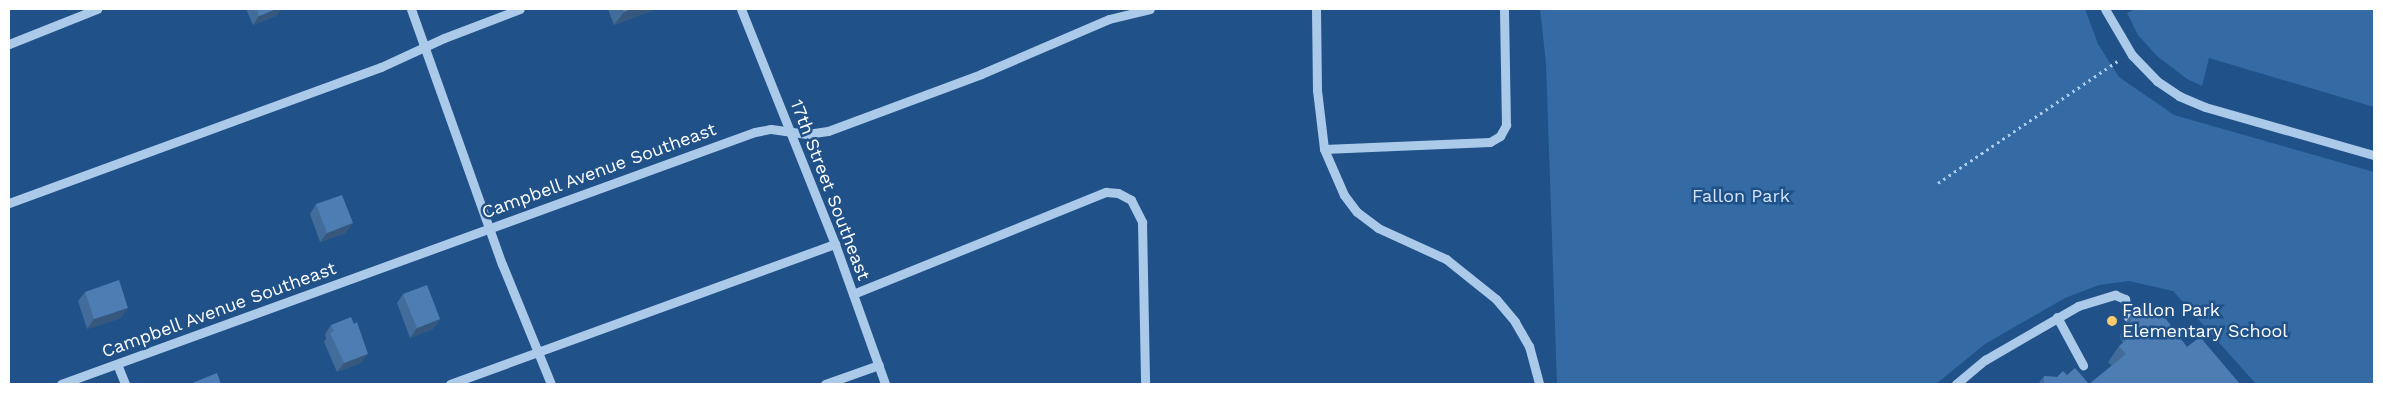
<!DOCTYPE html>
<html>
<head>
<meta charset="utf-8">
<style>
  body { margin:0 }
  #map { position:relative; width:2383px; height:393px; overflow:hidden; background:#205188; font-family:"Work Sans",sans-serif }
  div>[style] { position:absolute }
  .green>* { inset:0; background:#346ba5 }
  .path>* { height:3px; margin-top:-1.5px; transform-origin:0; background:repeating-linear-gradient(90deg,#abcaea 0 2.5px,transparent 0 6.5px) }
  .minor>* { height:9px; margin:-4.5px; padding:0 4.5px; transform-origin:4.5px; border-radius:4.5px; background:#abcaea }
  .wall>* { inset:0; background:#426c99 }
  .shaded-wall>* { inset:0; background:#36587d }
  .building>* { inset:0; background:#4d7db2 }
  .dots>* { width:14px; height:14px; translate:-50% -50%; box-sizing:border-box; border:2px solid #205188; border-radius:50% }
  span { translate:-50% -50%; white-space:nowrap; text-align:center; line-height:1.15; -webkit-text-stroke:5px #205188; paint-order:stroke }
  .street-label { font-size:18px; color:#fff }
  .park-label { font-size:18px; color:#d0e3f8 }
  .poi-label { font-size:18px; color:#fff }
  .left { translate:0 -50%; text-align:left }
  .frame { position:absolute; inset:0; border:10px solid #fff; pointer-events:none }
</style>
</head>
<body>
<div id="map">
  <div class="green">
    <div style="clip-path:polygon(1540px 9px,2085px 9px,2098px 44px,2119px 77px,2174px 115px,2374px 172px,2374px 384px,2256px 384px,2173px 291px,2129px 281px,2099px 285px,2065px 298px,1985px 344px,1936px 384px,1557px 384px,1546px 63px)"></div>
    <div style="clip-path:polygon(2135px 9px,2374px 9px,2374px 107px,2209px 58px,2202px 86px,2187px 79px,2157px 56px,2138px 35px,2127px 13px)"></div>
  </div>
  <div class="path">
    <div style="left:1938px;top:183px;width:219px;rotate:-34.2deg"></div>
  </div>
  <div class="minor">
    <div style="left:411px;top:9px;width:271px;rotate:70.4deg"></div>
    <div style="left:502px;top:264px;width:130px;rotate:67.8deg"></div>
    <div style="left:741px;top:9px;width:253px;rotate:68.2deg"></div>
    <div style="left:835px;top:244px;width:149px;rotate:70.3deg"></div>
    <div style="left:1316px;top:9px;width:81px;rotate:89.3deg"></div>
    <div style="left:1317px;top:90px;width:59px;rotate:83.2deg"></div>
    <div style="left:1324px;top:149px;width:50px;rotate:66.5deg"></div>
    <div style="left:1344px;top:195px;width:21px;rotate:53deg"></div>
    <div style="left:1357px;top:212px;width:26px;rotate:37deg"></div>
    <div style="left:1378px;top:228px;width:75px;rotate:24.5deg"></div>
    <div style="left:1446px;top:259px;width:64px;rotate:38.7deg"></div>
    <div style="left:1496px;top:299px;width:30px;rotate:50deg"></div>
    <div style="left:1515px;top:322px;width:28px;rotate:60deg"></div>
    <div style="left:1529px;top:346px;width:39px;rotate:75deg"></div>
    <div style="left:2105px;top:9px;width:53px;rotate:59.6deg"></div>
    <div style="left:2132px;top:55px;width:36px;rotate:46deg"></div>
    <div style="left:2157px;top:81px;width:27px;rotate:34deg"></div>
    <div style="left:2179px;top:96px;width:28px;rotate:23deg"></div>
    <div style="left:2205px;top:107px;width:176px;rotate:15.9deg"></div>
    <div style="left:9px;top:44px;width:95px;rotate:-21.7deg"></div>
    <div style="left:1324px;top:149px;width:166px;rotate:-2.4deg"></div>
    <div style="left:1490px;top:142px;width:12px;rotate:-31deg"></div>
    <div style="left:1500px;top:136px;width:13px;rotate:-61deg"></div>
    <div style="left:1506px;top:125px;width:116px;rotate:-91deg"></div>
    <div style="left:9px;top:203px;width:396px;rotate:-20.1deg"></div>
    <div style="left:381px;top:67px;width:69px;rotate:-24.7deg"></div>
    <div style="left:444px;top:38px;width:81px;rotate:-20.9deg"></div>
    <div style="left:853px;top:294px;width:273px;rotate:-22deg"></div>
    <div style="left:1106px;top:192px;width:12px;rotate:5deg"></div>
    <div style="left:1118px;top:193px;width:15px;rotate:28deg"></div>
    <div style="left:1131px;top:200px;width:25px;rotate:63deg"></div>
    <div style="left:1142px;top:222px;width:162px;rotate:88.9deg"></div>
    <div style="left:2057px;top:317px;width:55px;rotate:61.6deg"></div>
    <div style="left:117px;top:364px;width:22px;rotate:68deg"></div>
    <div style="left:61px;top:384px;width:738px;rotate:-19.96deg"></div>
    <div style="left:755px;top:132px;width:16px;rotate:-11deg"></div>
    <div style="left:771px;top:129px;width:36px;rotate:8deg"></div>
    <div style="left:807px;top:134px;width:21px;rotate:-8deg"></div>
    <div style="left:828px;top:131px;width:163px;rotate:-20.4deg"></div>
    <div style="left:981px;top:74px;width:139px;rotate:-23.3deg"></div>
    <div style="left:1109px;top:19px;width:42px;rotate:-13.7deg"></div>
    <div style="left:450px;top:384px;width:410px;rotate:-20deg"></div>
    <div style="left:825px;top:384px;width:57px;rotate:-19.4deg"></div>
    <div style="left:1956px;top:384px;width:38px;rotate:-40deg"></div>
    <div style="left:1985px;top:360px;width:108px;rotate:-30.1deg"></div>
    <div style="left:2078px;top:306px;width:39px;rotate:-17deg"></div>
    <div style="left:2115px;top:295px;width:11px;rotate:22deg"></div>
    <div style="left:2125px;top:299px;width:18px;rotate:81deg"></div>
  </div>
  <div class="wall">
    <div style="clip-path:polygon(246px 9px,281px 9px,276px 16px,253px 25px)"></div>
    <div style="clip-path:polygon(608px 9px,656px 9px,614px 25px)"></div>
    <div style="clip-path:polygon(316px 204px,346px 233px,320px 242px,310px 214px)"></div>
    <div style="clip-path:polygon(85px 292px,121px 318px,87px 329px,78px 301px)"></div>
    <div style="clip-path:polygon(403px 294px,440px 319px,433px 329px,410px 338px,397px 303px)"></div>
    <div style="clip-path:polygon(2134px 310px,2187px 347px,2112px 366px,2108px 362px,2119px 346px,2123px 343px,2120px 337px,2123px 326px)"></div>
    <div style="clip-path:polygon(331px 325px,361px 363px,337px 372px,324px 342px,326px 339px,325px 334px)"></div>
    <div style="clip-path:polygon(2067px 375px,2089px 384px,2038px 384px,2044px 376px,2057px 377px)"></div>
  </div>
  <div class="shaded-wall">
    <div style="clip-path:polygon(276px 9px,281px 9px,276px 16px,253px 25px,259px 16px)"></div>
    <div style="clip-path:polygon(631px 9px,656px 9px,614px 25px,624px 12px)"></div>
    <div style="clip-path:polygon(353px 223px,346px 233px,320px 242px,327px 233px)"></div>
    <div style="clip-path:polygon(128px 308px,121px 318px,87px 329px,94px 319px)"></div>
    <div style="clip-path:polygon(440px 319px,433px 329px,410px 338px,417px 328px)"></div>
    <div style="clip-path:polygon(368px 354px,361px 363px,337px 372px,344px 363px)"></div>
  </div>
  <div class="building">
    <div style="clip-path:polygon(257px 9px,276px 9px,259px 16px)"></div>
    <div style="clip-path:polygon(622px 9px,631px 9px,624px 12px)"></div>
    <div style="clip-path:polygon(342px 195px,353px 223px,327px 233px,316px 204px)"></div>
    <div style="clip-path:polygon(119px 280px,128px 308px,94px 319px,85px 292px)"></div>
    <div style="clip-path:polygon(427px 285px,440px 319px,417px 328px,403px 294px)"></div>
    <div style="clip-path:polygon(2144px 304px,2157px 307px,2187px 347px,2200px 337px,2240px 384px,2089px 384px,2126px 354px,2119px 346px,2136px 332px,2131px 321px,2134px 310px)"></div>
    <div style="clip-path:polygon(351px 317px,354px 324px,357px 322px,368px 354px,344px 363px,330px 333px,334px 331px,331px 325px)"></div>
    <div style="clip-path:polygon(2075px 368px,2089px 384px,2044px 384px,2044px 376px,2057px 377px,2063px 371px,2067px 375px)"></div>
    <div style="clip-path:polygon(217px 373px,221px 384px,192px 384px,192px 383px)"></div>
  </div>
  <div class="dots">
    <div style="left:2112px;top:321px;background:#f8cb6c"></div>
  </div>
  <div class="street-label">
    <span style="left:599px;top:171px;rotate:-20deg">Campbell Avenue Southeast</span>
    <span style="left:830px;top:190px;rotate:69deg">17th Street Southeast</span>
    <span style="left:219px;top:310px;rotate:-20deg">Campbell Avenue Southeast</span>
  </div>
  <div class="park-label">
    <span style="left:1741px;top:196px">Fallon Park</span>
  </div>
  <div class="poi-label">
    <span class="left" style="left:2122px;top:321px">Fallon Park<br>Elementary School</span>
  </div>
  <div class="frame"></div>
</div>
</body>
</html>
